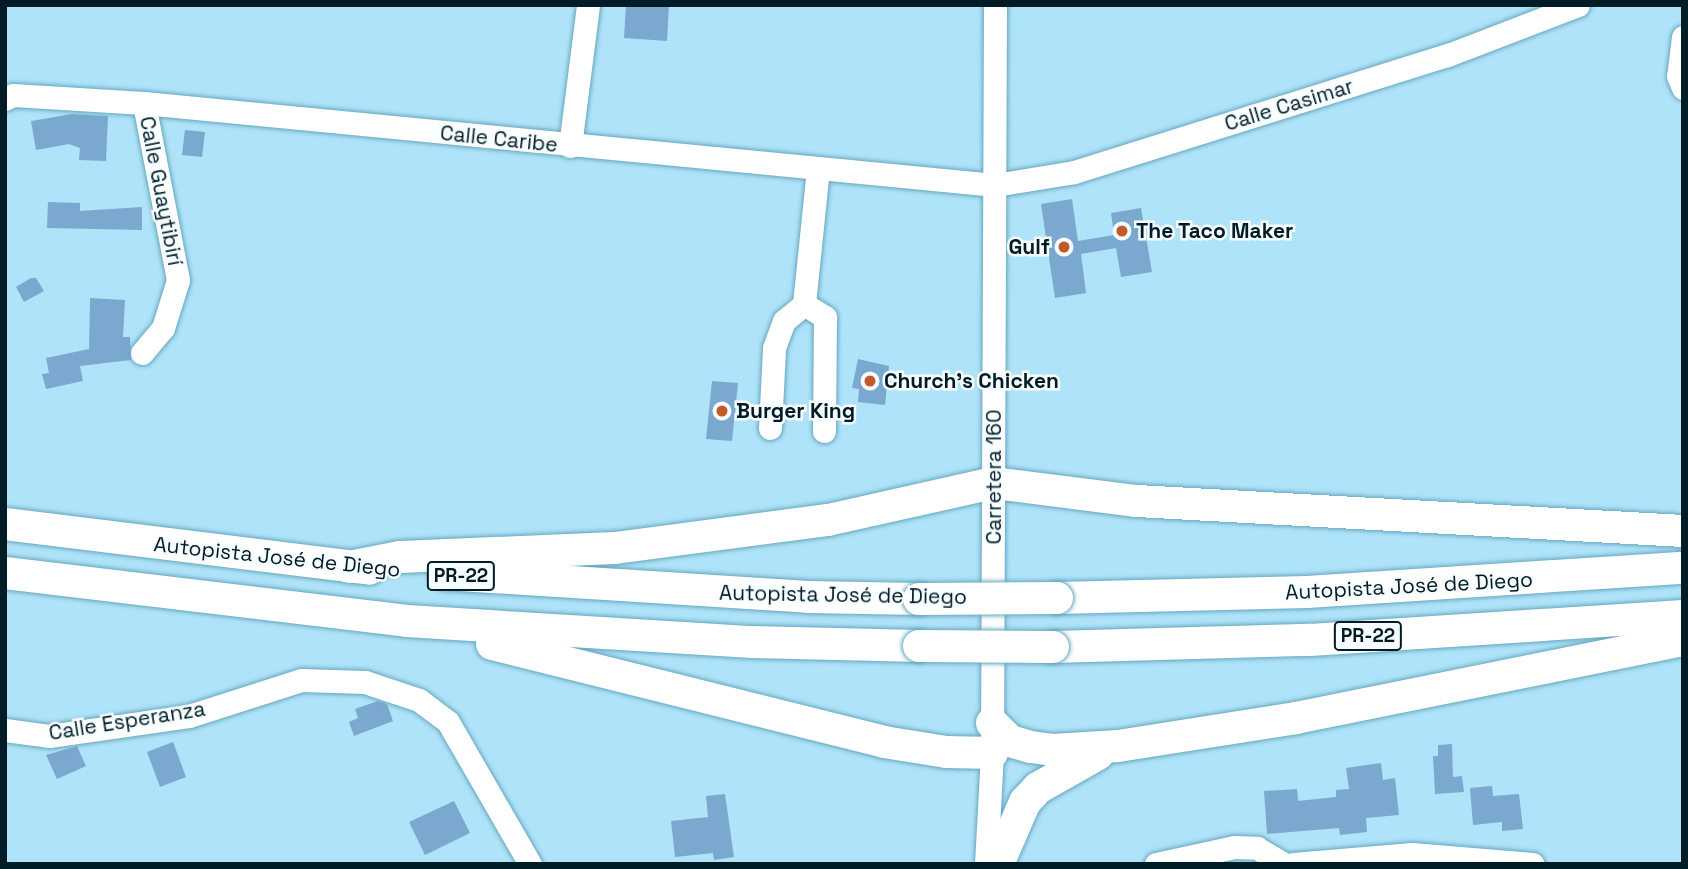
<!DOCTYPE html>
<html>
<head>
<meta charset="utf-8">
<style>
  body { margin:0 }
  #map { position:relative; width:1688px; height:869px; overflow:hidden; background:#afe3f9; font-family:"Space Grotesk",sans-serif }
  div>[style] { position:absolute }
  .building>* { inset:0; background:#7aa8cf }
  .roads { filter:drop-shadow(0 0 2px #66a7c0) drop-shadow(0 0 2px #66a7c0) }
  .minor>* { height:23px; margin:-11.5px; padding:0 11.5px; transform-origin:11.5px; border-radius:11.5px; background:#fff }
  .highway>* { height:32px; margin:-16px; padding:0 16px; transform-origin:16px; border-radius:16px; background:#fff }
  .bridges { filter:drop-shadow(0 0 2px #66a7c0) drop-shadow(0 0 2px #66a7c0) }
  .highway-bridge>* { height:32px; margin:-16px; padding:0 16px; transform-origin:16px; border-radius:16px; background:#fff }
  .dots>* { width:19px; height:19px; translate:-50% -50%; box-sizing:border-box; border:4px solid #f6fcff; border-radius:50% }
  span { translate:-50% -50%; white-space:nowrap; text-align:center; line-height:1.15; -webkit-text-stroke:5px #f6fcff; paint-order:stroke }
  .shield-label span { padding:2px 5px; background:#f6fcff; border:2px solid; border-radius:5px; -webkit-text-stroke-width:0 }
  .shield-label { font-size:19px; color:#011c25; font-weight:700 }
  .street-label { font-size:21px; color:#011c25 }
  .poi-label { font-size:21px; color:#011c25; font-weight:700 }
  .left { translate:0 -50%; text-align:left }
  .right { translate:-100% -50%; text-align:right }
  .frame { position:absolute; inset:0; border:7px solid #011c25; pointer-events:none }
</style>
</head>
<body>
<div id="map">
  <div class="building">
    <div style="clip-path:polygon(626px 5px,669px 5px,667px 41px,624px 38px)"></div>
    <div style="clip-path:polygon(72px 114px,108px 116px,106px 161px,79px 160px,80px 148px,69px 144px,36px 150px,31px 121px)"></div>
    <div style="clip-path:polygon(185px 130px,205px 132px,202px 157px,182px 155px)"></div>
    <div style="clip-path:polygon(1072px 199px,1078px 241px,1114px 235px,1111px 213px,1141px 208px,1152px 272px,1121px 277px,1116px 248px,1081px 254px,1086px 293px,1055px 298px,1041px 204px)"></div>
    <div style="clip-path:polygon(48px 202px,80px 203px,80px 211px,142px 207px,142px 230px,47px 228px)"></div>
    <div style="clip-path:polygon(31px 278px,36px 278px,44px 291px,24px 302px,16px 287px)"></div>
    <div style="clip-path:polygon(90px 298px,125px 300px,123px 337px,130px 337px,131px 360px,80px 366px,83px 381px,46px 389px,42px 374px,49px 373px,46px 358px,89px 349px)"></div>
    <div style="clip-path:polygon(858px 359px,889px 366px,885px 405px,858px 402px,859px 389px,852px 388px)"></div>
    <div style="clip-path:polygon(712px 381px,738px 383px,732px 441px,706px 439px)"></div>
    <div style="clip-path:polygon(378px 701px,387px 704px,393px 721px,354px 736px,349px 722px,358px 718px,355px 709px)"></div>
    <div style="clip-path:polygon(173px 742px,186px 777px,160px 787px,147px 752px)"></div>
    <div style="clip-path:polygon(1452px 744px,1453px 777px,1462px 776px,1464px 792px,1435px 794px,1433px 756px,1438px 756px,1438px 745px)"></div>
    <div style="clip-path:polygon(77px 746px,86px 766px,57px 779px,46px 755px)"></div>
    <div style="clip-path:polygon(1381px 763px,1383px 780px,1395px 778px,1399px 815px,1366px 818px,1367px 832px,1340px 835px,1339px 828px,1267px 834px,1264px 791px,1297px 789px,1298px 801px,1336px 797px,1336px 790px,1349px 789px,1346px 768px)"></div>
    <div style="clip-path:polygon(1492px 786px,1493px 796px,1519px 794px,1523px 829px,1502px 831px,1502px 822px,1473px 825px,1470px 788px)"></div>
    <div style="clip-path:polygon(725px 794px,734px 857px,714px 860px,713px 853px,675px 857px,671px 821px,708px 817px,706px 796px)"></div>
    <div style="clip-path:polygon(454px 801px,470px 833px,425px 855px,409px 822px)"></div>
  </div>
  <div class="roads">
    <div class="minor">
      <div style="left:1683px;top:37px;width:39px;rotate:97deg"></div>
      <div style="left:1678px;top:76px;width:13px;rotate:67deg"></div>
      <div style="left:5px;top:99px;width:9px;rotate:-27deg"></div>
      <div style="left:13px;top:95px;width:131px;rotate:3.5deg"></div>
      <div style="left:144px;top:103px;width:855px;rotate:5.5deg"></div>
      <div style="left:995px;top:185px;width:80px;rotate:-9.3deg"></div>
      <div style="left:1074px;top:172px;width:392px;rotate:-17.4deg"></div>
      <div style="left:1448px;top:55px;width:139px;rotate:-21deg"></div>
      <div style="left:570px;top:146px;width:142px;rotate:-82.7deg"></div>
      <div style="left:804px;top:304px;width:25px;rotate:32deg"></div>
      <div style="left:825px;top:317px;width:114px;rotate:90.5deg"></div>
      <div style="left:142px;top:353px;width:33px;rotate:-50deg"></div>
      <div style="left:163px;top:328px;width:50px;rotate:-72.6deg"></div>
      <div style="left:178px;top:280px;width:180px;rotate:-100.9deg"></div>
      <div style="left:770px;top:428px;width:80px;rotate:-87.1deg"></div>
      <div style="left:774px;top:348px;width:29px;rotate:-70deg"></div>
      <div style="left:784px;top:321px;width:26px;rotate:-40deg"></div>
      <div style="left:804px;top:304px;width:136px;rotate:-84.1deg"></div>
      <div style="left:5px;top:730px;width:44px;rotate:7.8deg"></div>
      <div style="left:49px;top:736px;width:141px;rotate:-8.1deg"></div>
      <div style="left:189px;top:716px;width:118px;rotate:-17.8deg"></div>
      <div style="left:301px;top:680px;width:64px;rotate:1.8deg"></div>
      <div style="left:365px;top:682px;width:57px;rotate:18.4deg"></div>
      <div style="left:419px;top:700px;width:36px;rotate:37deg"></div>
      <div style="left:448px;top:722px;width:164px;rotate:60deg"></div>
      <div style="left:986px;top:864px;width:111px;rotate:-86.9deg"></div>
      <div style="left:992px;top:753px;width:748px;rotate:-89.77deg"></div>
      <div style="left:1156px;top:864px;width:80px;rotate:-12.3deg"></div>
      <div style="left:1234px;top:847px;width:23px;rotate:2deg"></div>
      <div style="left:1257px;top:848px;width:31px;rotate:31deg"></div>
      <div style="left:1293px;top:864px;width:119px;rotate:-4.8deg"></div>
      <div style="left:1412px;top:854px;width:121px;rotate:4.7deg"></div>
    </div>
    <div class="highway">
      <div style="left:5px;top:524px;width:367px;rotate:7deg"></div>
      <div style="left:349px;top:567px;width:52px;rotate:-11.1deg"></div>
      <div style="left:400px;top:557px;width:215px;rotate:-2.4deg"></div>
      <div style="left:615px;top:548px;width:215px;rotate:-7.5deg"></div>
      <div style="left:828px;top:520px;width:170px;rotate:-12.6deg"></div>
      <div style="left:994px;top:483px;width:144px;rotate:7.2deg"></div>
      <div style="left:1137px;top:501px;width:547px;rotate:3.14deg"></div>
      <div style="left:5px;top:573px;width:405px;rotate:6.8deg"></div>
      <div style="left:407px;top:621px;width:346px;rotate:3.5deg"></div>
      <div style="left:752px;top:642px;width:167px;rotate:1.4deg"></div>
      <div style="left:445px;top:574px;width:364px;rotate:3.6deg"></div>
      <div style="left:808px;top:597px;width:111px;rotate:1deg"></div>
      <div style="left:1057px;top:598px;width:250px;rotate:-1.4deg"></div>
      <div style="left:1307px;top:592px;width:377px;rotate:-3.7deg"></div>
      <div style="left:492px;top:644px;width:404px;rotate:14deg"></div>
      <div style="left:884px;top:742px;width:63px;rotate:9.2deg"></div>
      <div style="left:946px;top:752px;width:46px;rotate:1.2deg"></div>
      <div style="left:1053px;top:647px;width:257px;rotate:-1.6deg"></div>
      <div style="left:1310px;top:640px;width:374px;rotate:-3.7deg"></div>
      <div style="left:992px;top:723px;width:25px;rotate:45deg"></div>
      <div style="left:1010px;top:741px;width:22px;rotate:16deg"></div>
      <div style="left:1031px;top:747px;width:21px;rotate:8deg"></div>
      <div style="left:1052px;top:750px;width:66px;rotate:-3.5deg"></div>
      <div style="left:1118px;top:746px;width:180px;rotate:-8.9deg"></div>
      <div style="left:1296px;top:718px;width:395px;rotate:-11.4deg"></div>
      <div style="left:998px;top:864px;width:68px;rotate:-66.5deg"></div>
      <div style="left:1025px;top:802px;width:19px;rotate:-47deg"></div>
      <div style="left:1038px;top:788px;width:69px;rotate:-29.5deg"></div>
    </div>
  </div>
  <div class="bridges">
    <div class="highway-bridge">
      <div style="left:919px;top:599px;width:138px;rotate:-0.4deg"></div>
      <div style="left:919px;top:646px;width:134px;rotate:0.4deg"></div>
    </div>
  </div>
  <div class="dots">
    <div style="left:1122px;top:231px;background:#c05b28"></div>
    <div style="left:1064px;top:247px;background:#c05b28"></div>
    <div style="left:870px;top:381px;background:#c05b28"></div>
    <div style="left:722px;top:411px;background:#c05b28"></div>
  </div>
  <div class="shield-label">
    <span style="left:461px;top:576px">PR-22</span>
    <span style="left:1368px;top:636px">PR-22</span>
  </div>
  <div class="street-label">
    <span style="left:1289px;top:105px;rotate:-17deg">Calle Casimar</span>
    <span style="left:499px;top:139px;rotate:6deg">Calle Caribe</span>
    <span style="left:161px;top:191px;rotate:79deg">Calle Guaytibirí</span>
    <span style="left:994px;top:477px;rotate:-90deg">Carretera 160</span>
    <span style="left:277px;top:557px;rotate:6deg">Autopista José de Diego</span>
    <span style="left:1409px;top:586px;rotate:-3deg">Autopista José de Diego</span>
    <span style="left:843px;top:595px;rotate:1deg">Autopista José de Diego</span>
    <span style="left:127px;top:721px;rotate:-9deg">Calle Esperanza</span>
  </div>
  <div class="poi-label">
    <span class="left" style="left:1136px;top:231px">The Taco Maker</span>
    <span class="right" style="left:1050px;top:247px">Gulf</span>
    <span class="left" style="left:884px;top:381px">Church's Chicken</span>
    <span class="left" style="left:736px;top:411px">Burger King</span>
  </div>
  <div class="frame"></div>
</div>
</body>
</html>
